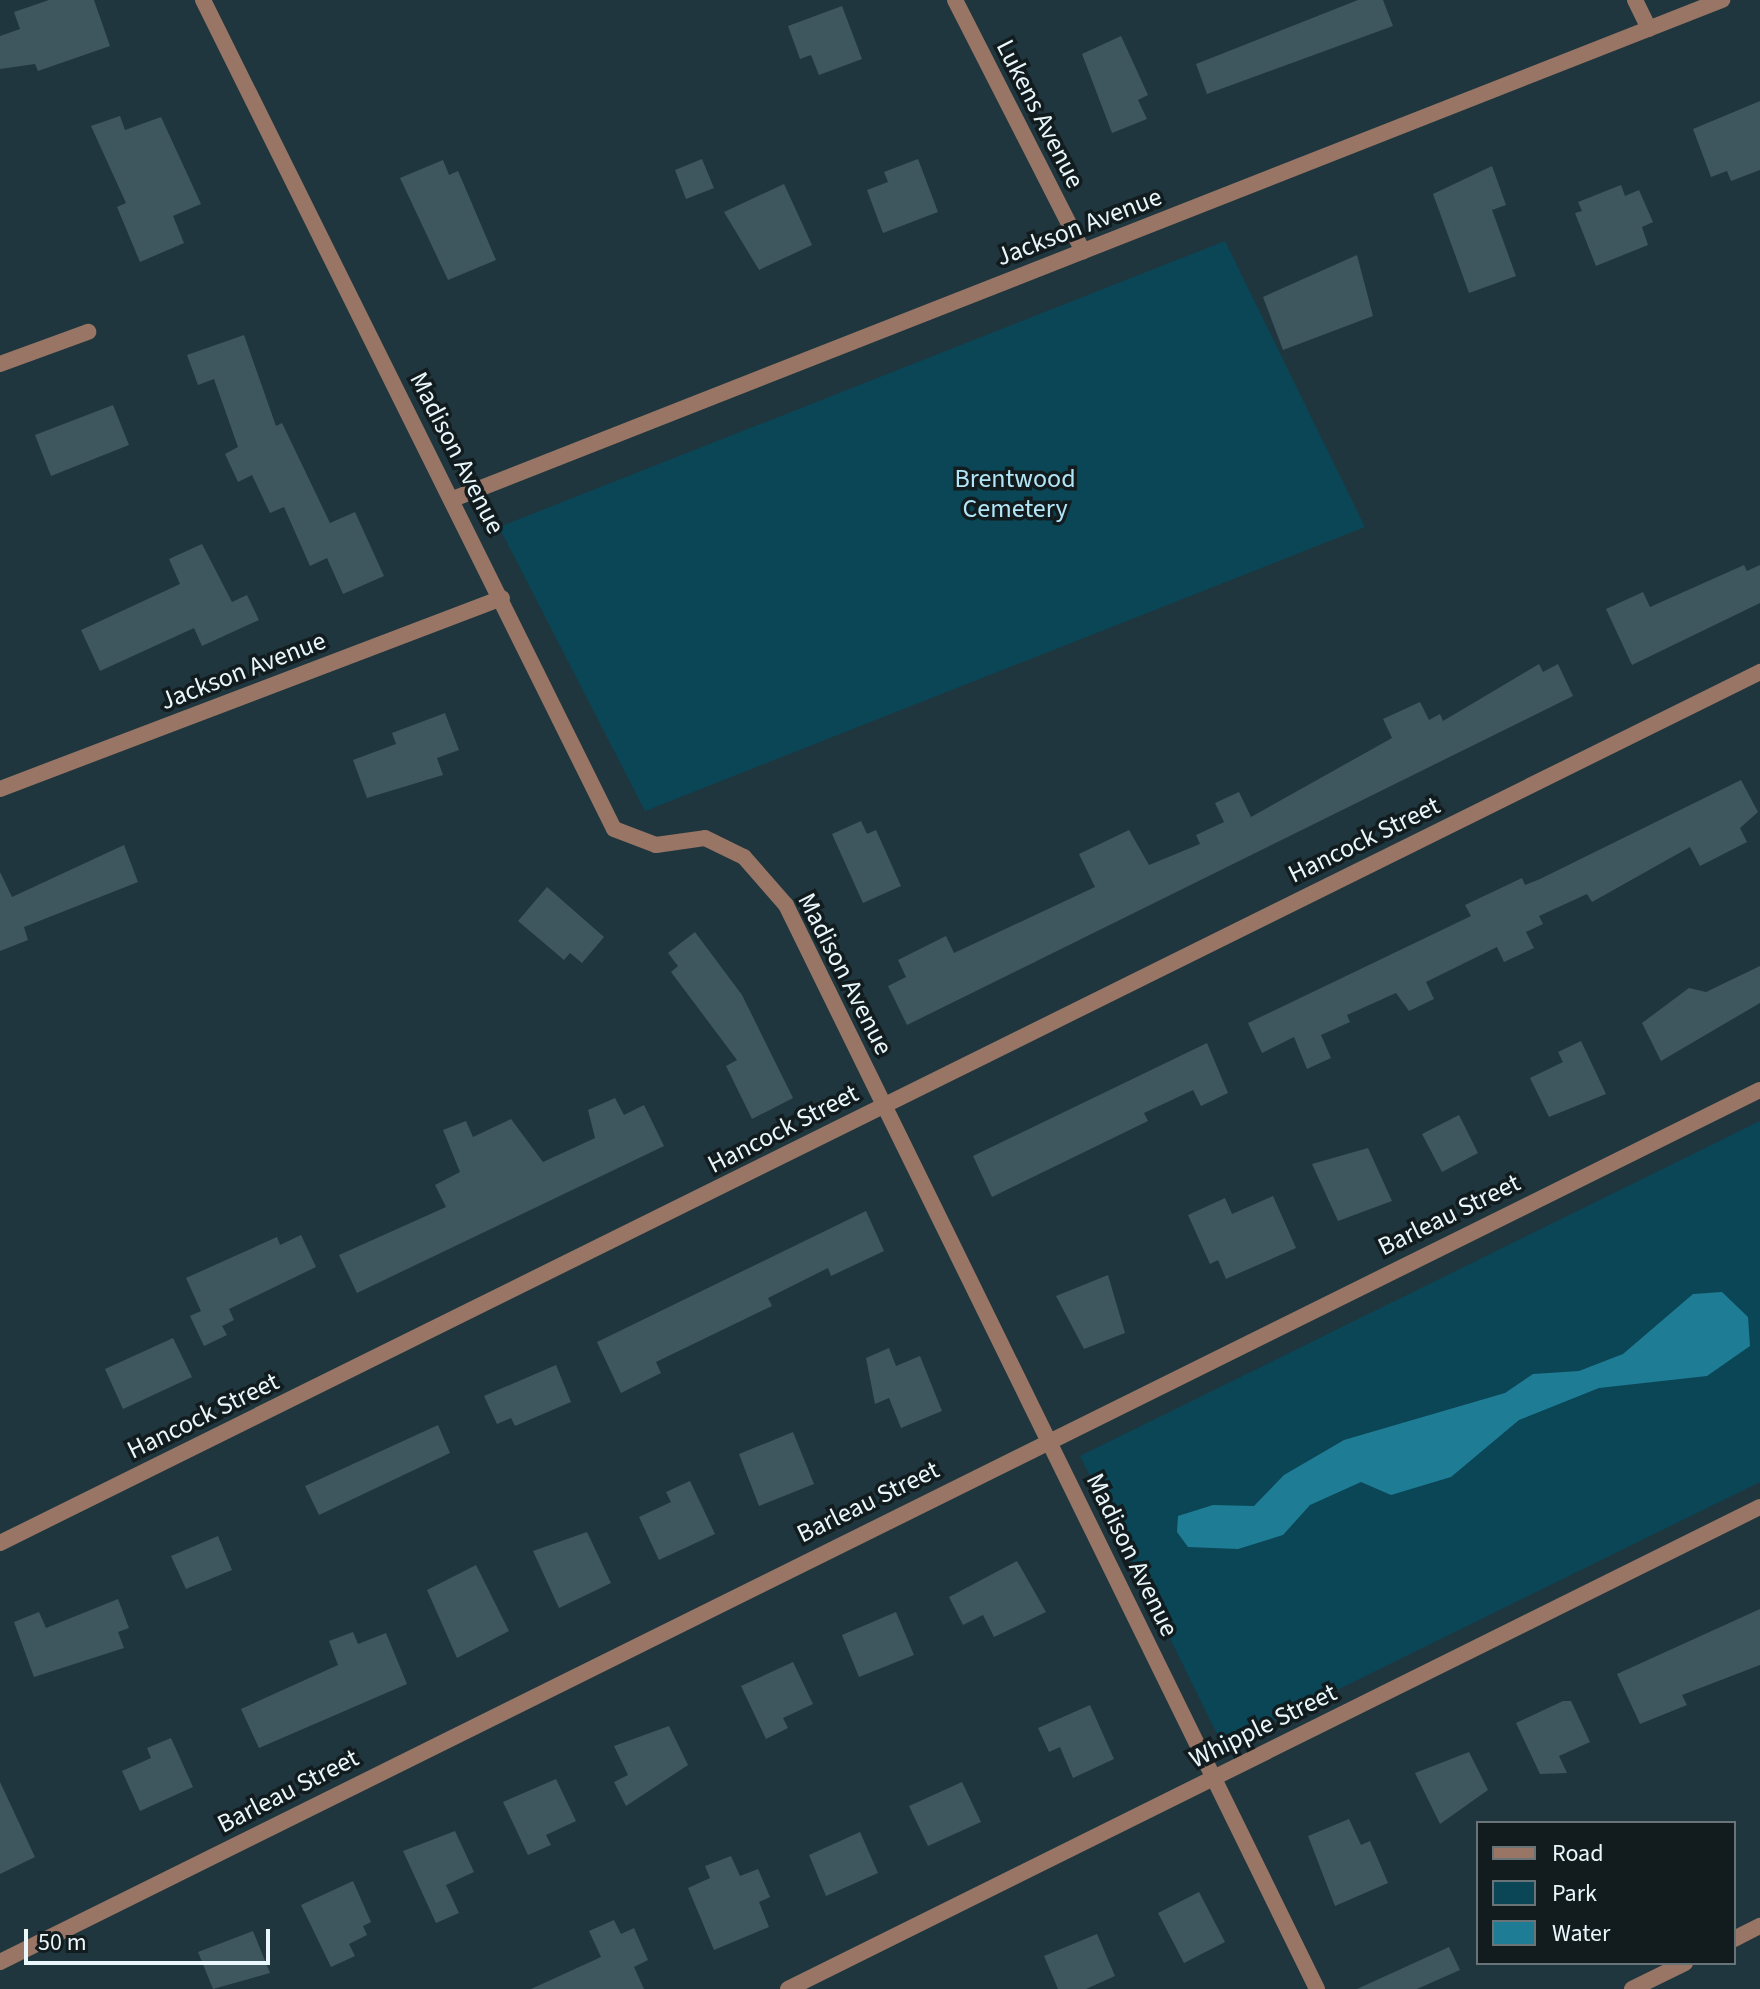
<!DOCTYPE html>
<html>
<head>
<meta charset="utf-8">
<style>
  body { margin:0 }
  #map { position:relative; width:1760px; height:1989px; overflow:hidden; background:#1f363e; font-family:"Source Sans 3",sans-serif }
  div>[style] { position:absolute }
  .green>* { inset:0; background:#0a4656 }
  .water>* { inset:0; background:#1f7c95 }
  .building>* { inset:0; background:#3e565e }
  .street>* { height:16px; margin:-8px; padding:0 8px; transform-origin:8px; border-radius:8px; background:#987564 }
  span { translate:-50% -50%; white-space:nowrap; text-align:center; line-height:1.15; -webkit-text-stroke:7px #121c1f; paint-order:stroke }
  .street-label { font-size:26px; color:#e9f7fb }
  .park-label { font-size:26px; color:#b2e6f7 }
  .legend { position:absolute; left:1476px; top:1821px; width:260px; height:144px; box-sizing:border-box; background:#121c1f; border:2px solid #687477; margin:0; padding:10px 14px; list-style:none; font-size:24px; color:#e9f7fb }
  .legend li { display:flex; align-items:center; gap:16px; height:40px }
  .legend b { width:40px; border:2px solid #687477 }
  .scale { position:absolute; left:24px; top:1929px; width:246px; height:36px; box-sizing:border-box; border:4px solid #e9f7fb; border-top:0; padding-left:10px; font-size:24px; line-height:28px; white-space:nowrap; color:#e9f7fb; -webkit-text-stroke:6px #121c1f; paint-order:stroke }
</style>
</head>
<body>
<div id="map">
  <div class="green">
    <div style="clip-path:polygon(1225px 241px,1365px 527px,645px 811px,499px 527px)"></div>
    <div style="clip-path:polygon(1760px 1121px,1760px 1482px,1223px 1746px,1080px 1456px)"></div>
  </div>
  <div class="water">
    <div style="clip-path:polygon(1722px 1292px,1748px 1317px,1750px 1346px,1707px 1376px,1599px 1388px,1519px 1420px,1451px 1477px,1391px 1495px,1361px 1482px,1310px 1505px,1283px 1535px,1238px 1549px,1188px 1547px,1177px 1532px,1178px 1516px,1213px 1505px,1254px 1506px,1284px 1475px,1344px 1440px,1505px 1393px,1533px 1374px,1579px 1371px,1623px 1354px,1693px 1294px)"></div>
  </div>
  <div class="building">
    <div style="clip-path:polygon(49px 0,94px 0,110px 46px,38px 71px,35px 64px,0 69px,0 36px,20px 29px,14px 12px)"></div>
    <div style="clip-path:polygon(1358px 0,1383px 0,1393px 26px,1207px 94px,1196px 64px)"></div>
    <div style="clip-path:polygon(842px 6px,862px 59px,819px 75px,811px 55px,800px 59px,788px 26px)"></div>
    <div style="clip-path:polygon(1121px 36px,1148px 95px,1138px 100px,1147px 119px,1112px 133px,1082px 54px)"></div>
    <div style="clip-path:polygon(1760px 101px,1760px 170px,1731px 181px,1727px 171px,1711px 177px,1693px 129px)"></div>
    <div style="clip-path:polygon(120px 116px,125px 130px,161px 117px,201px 204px,173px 216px,184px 243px,140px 262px,117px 207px,126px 203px,91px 126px)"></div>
    <div style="clip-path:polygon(702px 159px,714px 188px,686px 199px,675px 170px)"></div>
    <div style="clip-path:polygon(918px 159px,938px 212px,883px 233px,867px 190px,888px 182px,884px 172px)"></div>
    <div style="clip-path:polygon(443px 160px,449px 175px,458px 171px,496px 260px,448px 280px,400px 178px)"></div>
    <div style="clip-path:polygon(1492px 166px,1506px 205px,1492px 210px,1516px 276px,1469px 293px,1433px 194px)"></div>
    <div style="clip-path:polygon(784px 184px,812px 245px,759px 270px,724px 212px)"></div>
    <div style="clip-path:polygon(1621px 185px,1625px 196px,1639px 190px,1653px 222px,1642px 227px,1648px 245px,1596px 266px,1575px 213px,1582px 211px,1578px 202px)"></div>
    <div style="clip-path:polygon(1357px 255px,1373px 316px,1283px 350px,1263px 297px)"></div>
    <div style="clip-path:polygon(244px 335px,276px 426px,282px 423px,330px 523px,355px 512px,384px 576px,343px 594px,327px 558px,310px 566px,284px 507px,270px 513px,252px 475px,238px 482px,225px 454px,238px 447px,214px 379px,198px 385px,187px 355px)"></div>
    <div style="clip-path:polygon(113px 405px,129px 445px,51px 476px,35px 435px)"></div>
    <div style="clip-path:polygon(202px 544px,232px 602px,247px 595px,259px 620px,202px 646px,194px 628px,100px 671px,81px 630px,180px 584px,169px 559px)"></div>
    <div style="clip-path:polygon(1744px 565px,1747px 571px,1760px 565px,1760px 603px,1632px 665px,1606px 609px,1643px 592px,1650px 607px)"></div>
    <div style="clip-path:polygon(1539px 664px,1543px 672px,1558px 664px,1573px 696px,907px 1025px,888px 986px,906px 977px,898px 960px,946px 936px,954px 953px,1095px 887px,1079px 854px,1129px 830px,1149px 865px,1200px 844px,1196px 835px,1224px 822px,1215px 803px,1239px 792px,1251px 817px,1392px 738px,1383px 719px,1420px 702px,1429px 720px,1440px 714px,1443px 721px)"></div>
    <div style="clip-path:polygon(445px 713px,459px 750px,437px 758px,443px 775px,367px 798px,353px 760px,396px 744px,392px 733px)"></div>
    <div style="clip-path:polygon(1741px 780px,1758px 812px,1740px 828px,1747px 842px,1700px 866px,1690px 847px,1592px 902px,1587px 894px,1539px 916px,1543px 924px,1526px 932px,1534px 948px,1504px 962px,1497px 947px,1426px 982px,1434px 999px,1409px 1011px,1396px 993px,1347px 1015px,1350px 1022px,1321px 1035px,1331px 1058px,1307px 1069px,1294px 1037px,1262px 1053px,1248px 1023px,1471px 916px,1465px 905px,1522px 878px,1525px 885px,1540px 879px)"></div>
    <div style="clip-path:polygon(861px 821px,867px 834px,876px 830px,901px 886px,863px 903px,832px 834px)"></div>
    <div style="clip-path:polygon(124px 845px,138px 882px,24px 927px,28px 940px,0 951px,0 872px,12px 897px)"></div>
    <div style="clip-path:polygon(547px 887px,604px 937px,582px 963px,570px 953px,564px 960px,518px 921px)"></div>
    <div style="clip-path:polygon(695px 932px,742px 995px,793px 1098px,752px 1119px,726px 1066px,737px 1060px,671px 972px,678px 966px,668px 953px)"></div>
    <div style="clip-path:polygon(1760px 966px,1760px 1003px,1661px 1061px,1642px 1023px,1689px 988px,1706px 992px)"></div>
    <div style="clip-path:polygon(1581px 1041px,1606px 1094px,1549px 1117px,1530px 1078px,1563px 1062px,1558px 1052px)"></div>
    <div style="clip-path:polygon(1207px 1043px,1228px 1093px,1201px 1106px,1193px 1090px,1144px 1113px,1148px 1121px,992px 1197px,973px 1156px)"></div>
    <div style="clip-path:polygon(615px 1098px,624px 1115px,644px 1105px,664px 1146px,357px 1293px,339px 1255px,446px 1207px,435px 1185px,460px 1172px,443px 1130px,466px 1121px,473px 1137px,511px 1119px,543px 1162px,595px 1138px,588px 1110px)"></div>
    <div style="clip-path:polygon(1459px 1115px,1478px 1153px,1442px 1172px,1422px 1134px)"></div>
    <div style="clip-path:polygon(1368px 1148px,1392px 1201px,1338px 1221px,1312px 1164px)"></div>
    <div style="clip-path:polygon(1273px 1196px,1296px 1248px,1226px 1279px,1218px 1260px,1210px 1264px,1188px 1215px,1225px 1198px,1232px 1214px)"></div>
    <div style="clip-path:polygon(866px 1211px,884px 1251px,831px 1276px,828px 1268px,768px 1298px,772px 1306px,656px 1362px,661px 1373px,621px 1393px,597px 1342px)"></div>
    <div style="clip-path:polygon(301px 1235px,316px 1267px,229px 1309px,234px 1320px,222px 1326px,227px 1335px,204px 1346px,190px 1316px,201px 1311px,186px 1278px,277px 1237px,280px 1245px)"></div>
    <div style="clip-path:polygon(1108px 1275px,1125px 1333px,1084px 1349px,1056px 1296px)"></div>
    <div style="clip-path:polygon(173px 1338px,192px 1377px,123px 1409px,105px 1369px)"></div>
    <div style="clip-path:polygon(889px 1348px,896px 1366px,920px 1356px,942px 1411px,901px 1428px,889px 1398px,875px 1404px,866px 1358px)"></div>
    <div style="clip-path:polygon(556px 1365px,571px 1402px,515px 1426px,511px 1418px,497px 1424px,484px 1396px)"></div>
    <div style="clip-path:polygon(438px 1425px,450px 1453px,319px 1515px,305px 1486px)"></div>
    <div style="clip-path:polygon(793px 1432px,814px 1484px,759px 1506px,739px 1454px)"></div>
    <div style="clip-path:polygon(690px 1481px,715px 1534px,659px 1560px,639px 1517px,671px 1502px,666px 1492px)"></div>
    <div style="clip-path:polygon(587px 1532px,611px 1583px,559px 1608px,533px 1551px)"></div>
    <div style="clip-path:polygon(218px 1536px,232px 1570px,186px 1589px,171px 1556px)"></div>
    <div style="clip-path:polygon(1017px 1561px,1046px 1612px,994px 1637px,983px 1615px,963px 1625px,949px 1597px)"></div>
    <div style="clip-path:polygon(476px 1565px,509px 1631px,457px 1658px,427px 1590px)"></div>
    <div style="clip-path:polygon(118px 1599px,129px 1628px,118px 1632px,124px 1648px,34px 1677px,14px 1622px,39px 1612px,46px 1628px)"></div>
    <div style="clip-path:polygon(1760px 1609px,1760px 1665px,1682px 1695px,1687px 1705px,1640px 1724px,1617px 1674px)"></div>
    <div style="clip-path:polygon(896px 1612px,914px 1655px,859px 1677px,842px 1635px)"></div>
    <div style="clip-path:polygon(353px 1632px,358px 1644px,386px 1633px,407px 1684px,259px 1748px,241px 1709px,338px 1665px,329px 1641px)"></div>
    <div style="clip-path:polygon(793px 1662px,813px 1704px,783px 1718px,788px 1728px,766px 1739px,741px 1686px)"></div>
    <div style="clip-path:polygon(1563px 1701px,1571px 1701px,1590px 1742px,1559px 1756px,1567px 1773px,1540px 1774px,1516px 1723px)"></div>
    <div style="clip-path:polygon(1090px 1705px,1114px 1759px,1073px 1778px,1060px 1747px,1049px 1752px,1038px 1728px)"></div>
    <div style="clip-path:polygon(669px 1726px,688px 1765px,626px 1806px,614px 1782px,628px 1775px,614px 1746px)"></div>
    <div style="clip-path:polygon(171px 1738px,193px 1787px,140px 1811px,122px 1771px,151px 1758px,147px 1748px)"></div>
    <div style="clip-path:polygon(1469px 1752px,1488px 1790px,1440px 1824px,1415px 1773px)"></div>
    <div style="clip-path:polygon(556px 1779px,576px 1821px,546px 1835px,551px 1845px,528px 1855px,503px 1802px)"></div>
    <div style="clip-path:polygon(0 1782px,35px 1857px,0 1874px)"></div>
    <div style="clip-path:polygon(962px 1782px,981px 1822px,928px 1846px,909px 1806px)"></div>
    <div style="clip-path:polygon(1349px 1819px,1361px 1845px,1370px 1841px,1388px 1883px,1335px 1906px,1308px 1836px)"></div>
    <div style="clip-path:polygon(455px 1831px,474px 1872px,446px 1885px,459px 1913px,436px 1923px,403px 1851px)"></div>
    <div style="clip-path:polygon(860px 1832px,878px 1873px,826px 1896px,809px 1855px)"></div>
    <div style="clip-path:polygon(731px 1856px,740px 1876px,758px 1869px,770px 1897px,759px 1902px,769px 1927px,714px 1950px,688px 1888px,710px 1878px,705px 1866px)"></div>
    <div style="clip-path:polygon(353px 1881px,371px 1922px,363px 1926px,367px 1935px,349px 1944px,355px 1956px,331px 1967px,301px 1905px)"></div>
    <div style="clip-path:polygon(1199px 1892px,1225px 1942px,1184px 1963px,1158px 1913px)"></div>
    <div style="clip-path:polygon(614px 1920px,621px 1934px,634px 1928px,648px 1960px,634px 1967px,644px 1989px,531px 1989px,601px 1957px,589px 1931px)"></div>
    <div style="clip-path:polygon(253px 1931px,270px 1973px,213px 1989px,198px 1952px)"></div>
    <div style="clip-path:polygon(1097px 1934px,1115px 1976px,1086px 1989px,1058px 1989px,1044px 1956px)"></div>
    <div style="clip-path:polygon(1449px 1947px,1460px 1970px,1417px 1989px,1357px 1989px)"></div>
  </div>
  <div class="street">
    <div style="left:203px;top:0;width:925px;rotate:63.63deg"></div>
    <div style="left:614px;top:829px;width:45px;rotate:20.9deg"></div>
    <div style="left:656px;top:845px;width:49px;rotate:-8.1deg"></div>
    <div style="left:705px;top:838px;width:43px;rotate:26deg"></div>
    <div style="left:744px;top:857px;width:64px;rotate:48.8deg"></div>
    <div style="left:786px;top:905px;width:1207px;rotate:63.9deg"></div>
    <div style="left:955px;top:0;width:282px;rotate:63deg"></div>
    <div style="left:1635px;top:0;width:32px;rotate:64deg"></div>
    <div style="left:0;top:364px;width:94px;rotate:-20deg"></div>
    <div style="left:453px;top:499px;width:1364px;rotate:-21.47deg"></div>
    <div style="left:0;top:789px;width:537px;rotate:-20.83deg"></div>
    <div style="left:0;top:1543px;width:1964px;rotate:-26.33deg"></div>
    <div style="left:1734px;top:1939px;width:29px;rotate:-27deg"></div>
    <div style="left:0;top:1962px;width:1964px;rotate:-26.36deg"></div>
    <div style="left:788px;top:1989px;width:1085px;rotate:-26.38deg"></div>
    <div style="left:1632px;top:1989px;width:59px;rotate:-26.1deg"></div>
  </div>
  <div class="street-label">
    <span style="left:1040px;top:114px;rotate:63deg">Lukens Avenue</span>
    <span style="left:1079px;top:227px;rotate:-21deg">Jackson Avenue</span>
    <span style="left:457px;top:453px;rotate:63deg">Madison Avenue</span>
    <span style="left:243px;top:671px;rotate:-21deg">Jackson Avenue</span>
    <span style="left:1364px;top:840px;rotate:-26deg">Hancock Street</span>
    <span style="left:845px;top:974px;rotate:63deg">Madison Avenue</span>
    <span style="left:783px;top:1129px;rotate:-27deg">Hancock Street</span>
    <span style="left:1449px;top:1215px;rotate:-26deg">Barleau Street</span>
    <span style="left:203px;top:1416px;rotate:-26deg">Hancock Street</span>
    <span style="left:868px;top:1502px;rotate:-26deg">Barleau Street</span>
    <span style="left:1132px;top:1555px;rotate:64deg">Madison Avenue</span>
    <span style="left:1263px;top:1726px;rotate:-26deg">Whipple Street</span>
    <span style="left:288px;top:1791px;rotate:-27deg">Barleau Street</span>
  </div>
  <div class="park-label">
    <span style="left:1015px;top:494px">Brentwood<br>Cemetery</span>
  </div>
  <ul class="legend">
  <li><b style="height:10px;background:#987564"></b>Road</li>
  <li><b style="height:22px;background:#0a4656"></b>Park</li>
  <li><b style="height:22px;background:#1f7c95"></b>Water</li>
  </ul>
  <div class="scale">50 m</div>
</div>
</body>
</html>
